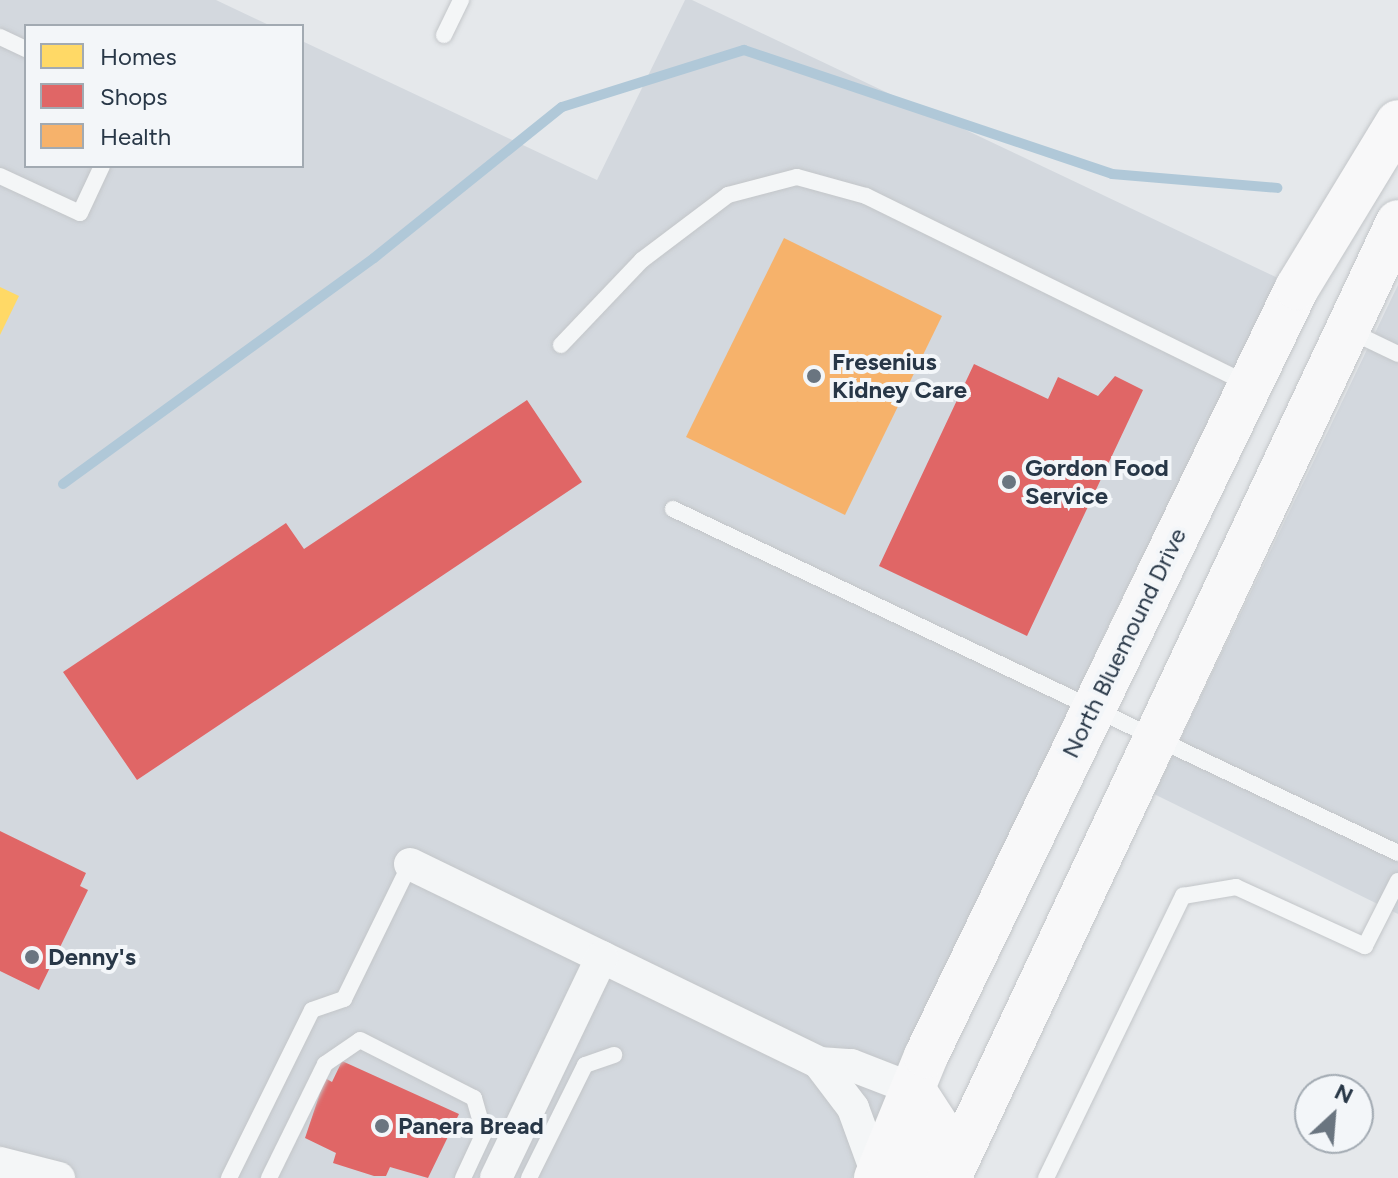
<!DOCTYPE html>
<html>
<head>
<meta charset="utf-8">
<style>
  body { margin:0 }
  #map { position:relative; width:1398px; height:1178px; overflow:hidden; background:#e5e8eb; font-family:Figtree,sans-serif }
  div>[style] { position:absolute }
  .built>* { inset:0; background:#d3d8de }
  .homes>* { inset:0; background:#ffd966 }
  .shops>* { inset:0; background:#e06666 }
  .health>* { inset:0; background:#f6b26b }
  .stream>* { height:10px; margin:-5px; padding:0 5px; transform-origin:5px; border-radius:5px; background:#b0c8d8 }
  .roads { filter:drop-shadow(0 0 2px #c3c6c9) drop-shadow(0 0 2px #c3c6c9) }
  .service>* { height:16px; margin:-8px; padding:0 8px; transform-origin:8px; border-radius:8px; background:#f4f6f7 }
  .minor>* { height:32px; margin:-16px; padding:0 16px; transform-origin:16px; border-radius:16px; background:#f4f6f7 }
  .secondary>* { height:44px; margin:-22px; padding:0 22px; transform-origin:22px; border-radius:22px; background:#f8f8f9 }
  .dots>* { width:22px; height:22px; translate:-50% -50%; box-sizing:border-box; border:4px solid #f3f6f9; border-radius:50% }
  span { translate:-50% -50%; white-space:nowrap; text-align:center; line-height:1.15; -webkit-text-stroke:8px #f3f6f9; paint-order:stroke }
  .poi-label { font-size:24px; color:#283747; font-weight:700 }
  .left { translate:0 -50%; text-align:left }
  .street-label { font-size:24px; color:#283747 }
  .legend { position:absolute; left:24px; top:24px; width:280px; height:144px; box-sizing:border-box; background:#f3f6f9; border:2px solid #a2aab2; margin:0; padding:10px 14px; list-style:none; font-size:24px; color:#283747 }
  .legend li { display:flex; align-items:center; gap:16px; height:40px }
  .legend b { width:40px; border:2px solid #a2aab2 }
  .north { position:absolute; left:1294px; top:1074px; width:80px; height:80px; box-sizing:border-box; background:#f3f6f9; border:2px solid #a2aab2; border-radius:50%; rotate:26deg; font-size:22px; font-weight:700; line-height:32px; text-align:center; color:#283747 }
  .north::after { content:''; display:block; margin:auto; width:28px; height:36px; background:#6a7580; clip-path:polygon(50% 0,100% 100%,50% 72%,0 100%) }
</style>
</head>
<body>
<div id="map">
  <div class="built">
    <div style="clip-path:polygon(0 0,216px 0,271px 26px,26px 26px,26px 166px,302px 166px,302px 41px,597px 180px,685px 0,692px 0,1282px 280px,1111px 620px,852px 1178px,0 1178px)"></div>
    <div style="clip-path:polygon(1398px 285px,1398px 914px,1154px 794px)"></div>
  </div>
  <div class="homes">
    <div style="clip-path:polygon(0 287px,19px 296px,0 335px)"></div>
  </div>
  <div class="shops">
    <div style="clip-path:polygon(974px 364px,1048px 399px,1058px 377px,1098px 396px,1115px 376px,1143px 390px,1027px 636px,879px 566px)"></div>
    <div style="clip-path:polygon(527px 400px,582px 482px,137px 780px,63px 672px,286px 523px,304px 549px)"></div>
    <div style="clip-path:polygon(0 831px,86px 873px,80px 886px,88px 890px,39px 990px,0 971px)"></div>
    <div style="clip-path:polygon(342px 1061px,459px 1114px,428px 1178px,390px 1167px,386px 1176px,374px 1176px,333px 1163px,336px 1153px,305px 1138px,325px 1078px,332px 1082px)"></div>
  </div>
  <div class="health">
    <div style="clip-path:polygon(784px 238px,942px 316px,845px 515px,686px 437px)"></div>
  </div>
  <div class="stream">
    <div style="left:63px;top:484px;width:384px;rotate:-36deg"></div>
    <div style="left:374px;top:258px;width:241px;rotate:-38.8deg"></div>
    <div style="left:562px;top:107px;width:191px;rotate:-17.4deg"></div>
    <div style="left:744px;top:50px;width:388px;rotate:18.6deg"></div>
    <div style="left:1112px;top:174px;width:166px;rotate:4.8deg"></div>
  </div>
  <div class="roads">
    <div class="service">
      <div style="left:444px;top:35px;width:39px;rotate:-64deg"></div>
      <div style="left:0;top:37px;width:29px;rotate:25deg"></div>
      <div style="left:0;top:176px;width:88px;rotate:24.8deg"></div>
      <div style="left:80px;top:213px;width:52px;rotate:-64.9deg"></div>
      <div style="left:1350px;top:331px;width:53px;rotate:25.6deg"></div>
      <div style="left:561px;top:345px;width:117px;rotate:-46.4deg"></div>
      <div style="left:642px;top:260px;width:108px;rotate:-37.1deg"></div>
      <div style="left:728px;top:195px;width:71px;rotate:-14.6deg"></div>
      <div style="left:797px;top:177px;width:72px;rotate:15.4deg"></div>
      <div style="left:866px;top:196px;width:426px;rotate:26.2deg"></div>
      <div style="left:673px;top:509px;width:802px;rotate:25.38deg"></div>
      <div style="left:229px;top:1178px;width:187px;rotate:-63.7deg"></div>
      <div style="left:312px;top:1010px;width:34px;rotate:-19deg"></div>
      <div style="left:344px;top:999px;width:150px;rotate:-63.9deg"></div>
      <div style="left:269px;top:1178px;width:127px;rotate:-63.8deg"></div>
      <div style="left:325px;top:1064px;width:42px;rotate:-34.4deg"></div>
      <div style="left:360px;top:1040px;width:128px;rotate:27deg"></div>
      <div style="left:474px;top:1098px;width:36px;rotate:74deg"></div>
      <div style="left:484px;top:1133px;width:50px;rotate:115deg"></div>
      <div style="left:529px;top:1178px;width:126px;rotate:-63.6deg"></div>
      <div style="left:585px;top:1065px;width:31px;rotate:-19deg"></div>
      <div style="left:1046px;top:1178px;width:314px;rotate:-64.1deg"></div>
      <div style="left:1183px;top:896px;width:54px;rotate:-9.6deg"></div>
      <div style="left:1236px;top:887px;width:142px;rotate:24.6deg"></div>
      <div style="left:1365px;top:946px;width:73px;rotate:-63.1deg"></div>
    </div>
    <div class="minor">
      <div style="left:410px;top:864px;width:455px;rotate:25.9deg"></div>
      <div style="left:819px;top:1063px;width:32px;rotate:4deg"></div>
      <div style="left:851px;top:1065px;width:66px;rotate:21.2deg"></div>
      <div style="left:819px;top:1063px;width:56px;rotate:52.9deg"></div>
      <div style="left:853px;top:1108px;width:70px;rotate:70deg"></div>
      <div style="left:0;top:1163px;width:61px;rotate:14.3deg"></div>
      <div style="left:496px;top:1178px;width:245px;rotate:-64.4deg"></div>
    </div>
    <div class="secondary">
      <div style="left:913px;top:1089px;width:48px;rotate:57deg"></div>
      <div style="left:939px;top:1129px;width:53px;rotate:113.2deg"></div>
      <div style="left:876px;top:1178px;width:132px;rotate:-67.7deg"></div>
      <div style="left:926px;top:1056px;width:853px;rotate:-64.22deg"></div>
      <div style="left:1297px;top:288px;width:194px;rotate:-58.7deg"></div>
      <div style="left:949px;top:1178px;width:1056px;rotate:-64.84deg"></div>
    </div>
  </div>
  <div class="dots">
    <div style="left:814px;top:376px;background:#6a7580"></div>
    <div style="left:1009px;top:482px;background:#6a7580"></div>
    <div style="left:32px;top:957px;background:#6a7580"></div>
    <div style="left:382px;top:1126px;background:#6a7580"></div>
  </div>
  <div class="poi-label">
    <span class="left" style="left:832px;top:376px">Fresenius<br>Kidney Care</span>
    <span class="left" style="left:1025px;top:482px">Gordon Food<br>Service</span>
    <span class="left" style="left:48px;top:957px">Denny's</span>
    <span class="left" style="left:398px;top:1126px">Panera Bread</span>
  </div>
  <div class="street-label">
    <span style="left:1124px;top:643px;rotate:-64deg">North Bluemound Drive</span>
  </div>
  <ul class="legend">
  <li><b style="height:22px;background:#ffd966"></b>Homes</li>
  <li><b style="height:22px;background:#e06666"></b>Shops</li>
  <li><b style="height:22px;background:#f6b26b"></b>Health</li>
  </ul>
  <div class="north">N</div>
</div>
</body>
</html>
